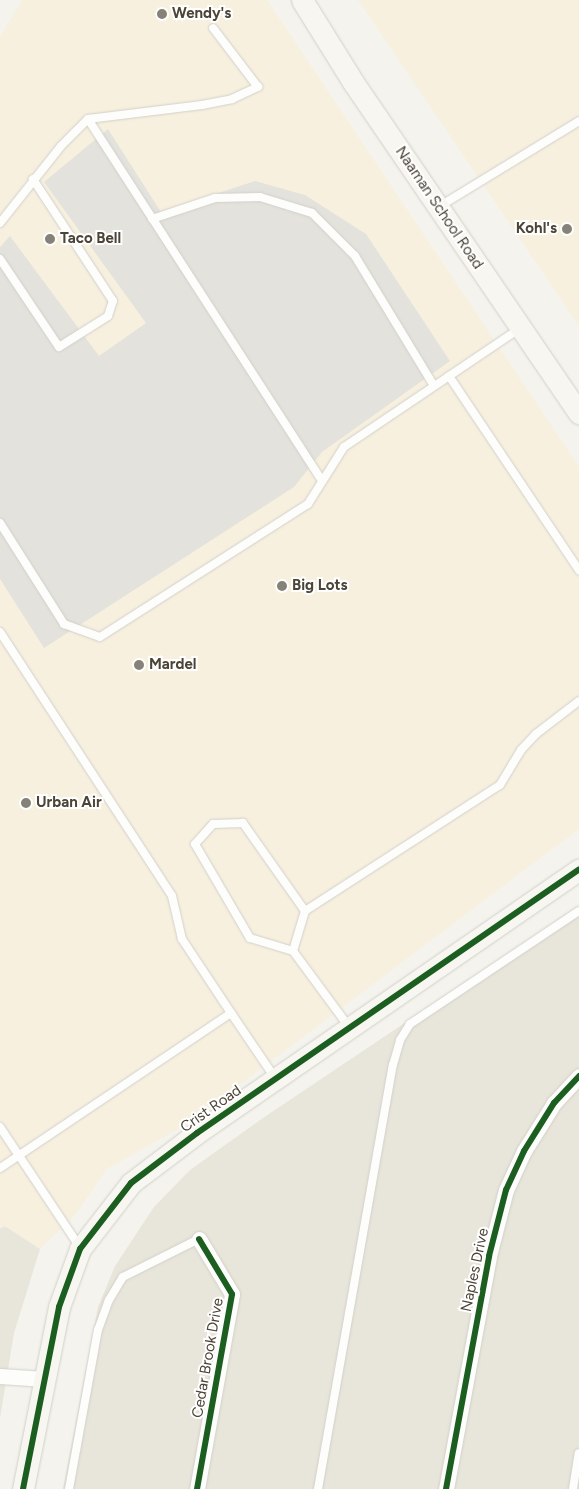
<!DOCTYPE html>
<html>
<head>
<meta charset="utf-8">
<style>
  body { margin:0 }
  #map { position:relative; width:579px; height:1489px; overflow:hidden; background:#f4f3ed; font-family:Figtree,sans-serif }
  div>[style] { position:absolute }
  .residential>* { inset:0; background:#e8e5da }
  .commercial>* { inset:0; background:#f7f0df }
  .parking>* { inset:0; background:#e3e2dc }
  .roads { filter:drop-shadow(0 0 1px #d2d0ca) drop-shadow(0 0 1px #d2d0ca) }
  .lane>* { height:8px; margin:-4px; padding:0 4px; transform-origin:4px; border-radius:4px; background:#fdfdfc }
  .street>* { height:15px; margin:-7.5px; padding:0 7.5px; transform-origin:7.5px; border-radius:7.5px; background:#fdfdfc }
  .secondary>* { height:21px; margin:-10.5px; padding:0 10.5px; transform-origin:10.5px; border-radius:10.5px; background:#f7f6f0 }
  .cycleway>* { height:6px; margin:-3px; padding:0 3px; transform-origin:3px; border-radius:3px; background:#1b5e20 }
  .dots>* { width:14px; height:14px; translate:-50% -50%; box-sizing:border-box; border:2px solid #fff; border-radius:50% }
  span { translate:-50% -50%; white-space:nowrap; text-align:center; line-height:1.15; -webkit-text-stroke:4px #fff; paint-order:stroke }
  .poi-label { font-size:15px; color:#4c4537; font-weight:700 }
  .left { translate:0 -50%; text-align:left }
  .right { translate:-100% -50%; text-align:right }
  .street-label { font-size:15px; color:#4c4537 }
</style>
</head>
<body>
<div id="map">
  <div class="residential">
    <div style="clip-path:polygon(579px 906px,579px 1489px,63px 1489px,98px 1307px,115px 1266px,154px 1207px,190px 1170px,263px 1118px)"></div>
    <div style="clip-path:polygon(5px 1226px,40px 1249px,14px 1333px,0 1418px,0 1228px)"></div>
  </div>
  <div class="commercial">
    <div style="clip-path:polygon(22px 0,267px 0,579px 467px,579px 829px,189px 1123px,107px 1169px,75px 1215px,40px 1249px,6px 1226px,0 1228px,0 37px)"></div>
    <div style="clip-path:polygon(358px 0,579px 0,579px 326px)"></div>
  </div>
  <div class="parking">
    <div style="clip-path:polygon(108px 129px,161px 212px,255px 181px,305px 195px,366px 234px,450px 361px,322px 452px,294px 487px,44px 648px,0 579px,0 247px,10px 236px,99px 356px,146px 323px,44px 182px)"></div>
  </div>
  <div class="roads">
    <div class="lane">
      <div style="left:88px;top:119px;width:431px;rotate:57.1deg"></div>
      <div style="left:440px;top:206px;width:163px;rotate:-31.4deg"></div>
      <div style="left:152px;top:219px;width:66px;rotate:-18.4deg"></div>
      <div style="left:215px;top:198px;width:45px;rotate:-1.3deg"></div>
      <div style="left:260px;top:197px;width:54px;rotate:17.1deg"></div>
      <div style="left:312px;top:213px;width:61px;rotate:45deg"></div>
      <div style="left:355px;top:256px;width:152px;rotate:58.7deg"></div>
      <div style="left:0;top:223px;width:98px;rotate:-51.6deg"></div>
      <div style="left:61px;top:146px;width:38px;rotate:-45deg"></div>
      <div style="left:88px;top:119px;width:115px;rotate:-7deg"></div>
      <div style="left:202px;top:105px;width:31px;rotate:-11deg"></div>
      <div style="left:232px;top:99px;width:29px;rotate:-25deg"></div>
      <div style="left:258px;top:87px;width:74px;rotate:-127.3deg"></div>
      <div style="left:0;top:259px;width:106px;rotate:56.2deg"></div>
      <div style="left:59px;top:347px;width:58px;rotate:-32.3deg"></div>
      <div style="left:108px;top:316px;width:16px;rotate:-72deg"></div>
      <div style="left:113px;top:301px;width:146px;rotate:-123.3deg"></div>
      <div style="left:449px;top:376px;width:234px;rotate:56.2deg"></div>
      <div style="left:0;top:523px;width:120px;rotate:57.6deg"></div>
      <div style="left:64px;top:624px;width:38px;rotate:20deg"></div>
      <div style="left:100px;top:637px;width:247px;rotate:-32.6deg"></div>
      <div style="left:308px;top:504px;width:67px;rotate:-57.7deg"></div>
      <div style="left:344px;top:447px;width:211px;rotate:-34deg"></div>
      <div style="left:0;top:632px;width:315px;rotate:56.9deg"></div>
      <div style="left:172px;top:896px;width:44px;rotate:76.9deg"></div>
      <div style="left:182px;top:939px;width:89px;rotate:56.5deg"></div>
      <div style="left:231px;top:1013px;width:278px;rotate:146.1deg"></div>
      <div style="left:305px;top:911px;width:232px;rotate:-32.9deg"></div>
      <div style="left:500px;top:785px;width:41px;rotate:-59deg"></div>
      <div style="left:521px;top:750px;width:22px;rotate:-47deg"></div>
      <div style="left:536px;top:734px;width:54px;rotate:-37.5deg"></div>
      <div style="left:293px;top:951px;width:42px;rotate:-73.3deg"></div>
      <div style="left:305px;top:911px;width:108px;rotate:-125.2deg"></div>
      <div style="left:243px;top:823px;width:30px;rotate:178deg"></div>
      <div style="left:213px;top:824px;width:27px;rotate:132deg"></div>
      <div style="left:195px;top:844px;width:109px;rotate:59.7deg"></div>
      <div style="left:250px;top:938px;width:45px;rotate:16.8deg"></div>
      <div style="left:293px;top:951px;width:94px;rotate:53.6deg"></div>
      <div style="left:231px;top:1013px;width:78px;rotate:55.9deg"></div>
      <div style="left:0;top:1127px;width:143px;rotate:56.4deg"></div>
      <div style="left:69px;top:1489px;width:162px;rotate:-79.7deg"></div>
      <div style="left:98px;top:1330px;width:32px;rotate:-70deg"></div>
      <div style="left:109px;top:1300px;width:27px;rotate:-59deg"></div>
      <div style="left:123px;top:1277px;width:85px;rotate:-26.6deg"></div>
      <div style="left:318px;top:1489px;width:431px;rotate:-80deg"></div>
      <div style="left:393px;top:1065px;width:26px;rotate:-74deg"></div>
      <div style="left:400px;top:1040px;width:19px;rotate:-58deg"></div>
      <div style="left:410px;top:1024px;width:203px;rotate:-33.8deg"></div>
      <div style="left:573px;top:1489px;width:36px;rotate:-81deg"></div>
    </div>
    <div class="street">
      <div style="left:0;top:1376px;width:45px;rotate:3.8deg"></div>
      <div style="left:197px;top:1489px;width:198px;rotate:-79.8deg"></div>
      <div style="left:232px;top:1294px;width:64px;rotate:-121deg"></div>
      <div style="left:446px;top:1489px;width:237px;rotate:-79.5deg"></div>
      <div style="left:489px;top:1256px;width:68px;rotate:-75.6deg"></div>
      <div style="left:506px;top:1190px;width:43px;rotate:-65.2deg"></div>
      <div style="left:524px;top:1151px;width:57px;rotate:-58deg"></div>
      <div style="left:554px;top:1103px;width:37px;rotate:-47deg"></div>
    </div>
    <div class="secondary">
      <div style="left:302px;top:0;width:97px;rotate:58.1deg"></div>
      <div style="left:353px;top:82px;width:401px;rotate:55.7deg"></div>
      <div style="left:23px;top:1489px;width:186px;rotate:-78.8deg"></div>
      <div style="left:59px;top:1307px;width:62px;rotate:-70.1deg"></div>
      <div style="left:80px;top:1249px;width:83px;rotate:-52.3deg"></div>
      <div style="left:131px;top:1183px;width:83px;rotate:-37.1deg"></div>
      <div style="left:197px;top:1133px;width:464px;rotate:-34.6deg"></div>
    </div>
  </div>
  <div class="cycleway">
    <div style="left:23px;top:1489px;width:186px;rotate:-78.8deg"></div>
    <div style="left:59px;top:1307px;width:62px;rotate:-70.1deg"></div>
    <div style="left:80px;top:1249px;width:83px;rotate:-52.3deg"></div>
    <div style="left:131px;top:1183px;width:83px;rotate:-37.1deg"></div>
    <div style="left:197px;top:1133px;width:464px;rotate:-34.6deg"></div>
    <div style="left:197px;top:1489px;width:198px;rotate:-79.8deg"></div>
    <div style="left:232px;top:1294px;width:64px;rotate:-121deg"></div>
    <div style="left:446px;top:1489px;width:237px;rotate:-79.5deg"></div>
    <div style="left:489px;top:1256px;width:68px;rotate:-75.6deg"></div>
    <div style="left:506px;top:1190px;width:43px;rotate:-65.2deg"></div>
    <div style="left:524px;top:1151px;width:57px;rotate:-58deg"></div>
    <div style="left:554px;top:1103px;width:37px;rotate:-47deg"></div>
  </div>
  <div class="dots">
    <div style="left:162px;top:14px;background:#878277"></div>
    <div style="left:567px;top:229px;background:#878277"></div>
    <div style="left:50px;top:239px;background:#878277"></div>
    <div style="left:282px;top:586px;background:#878277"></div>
    <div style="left:139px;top:665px;background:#878277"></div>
    <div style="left:26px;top:803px;background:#878277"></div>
  </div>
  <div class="poi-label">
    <span class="left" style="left:172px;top:14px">Wendy's</span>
    <span class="right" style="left:557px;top:229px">Kohl's</span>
    <span class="left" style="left:60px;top:239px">Taco Bell</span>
    <span class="left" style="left:292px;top:586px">Big Lots</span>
    <span class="left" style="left:149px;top:665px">Mardel</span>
    <span class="left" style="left:36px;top:803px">Urban Air</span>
  </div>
  <div class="street-label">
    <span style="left:439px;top:208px;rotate:56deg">Naaman School Road</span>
    <span style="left:211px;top:1109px;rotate:-35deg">Crist Road</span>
    <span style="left:475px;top:1270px;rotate:-78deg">Naples Drive</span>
    <span style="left:208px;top:1358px;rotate:-80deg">Cedar Brook Drive</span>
  </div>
</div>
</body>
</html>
